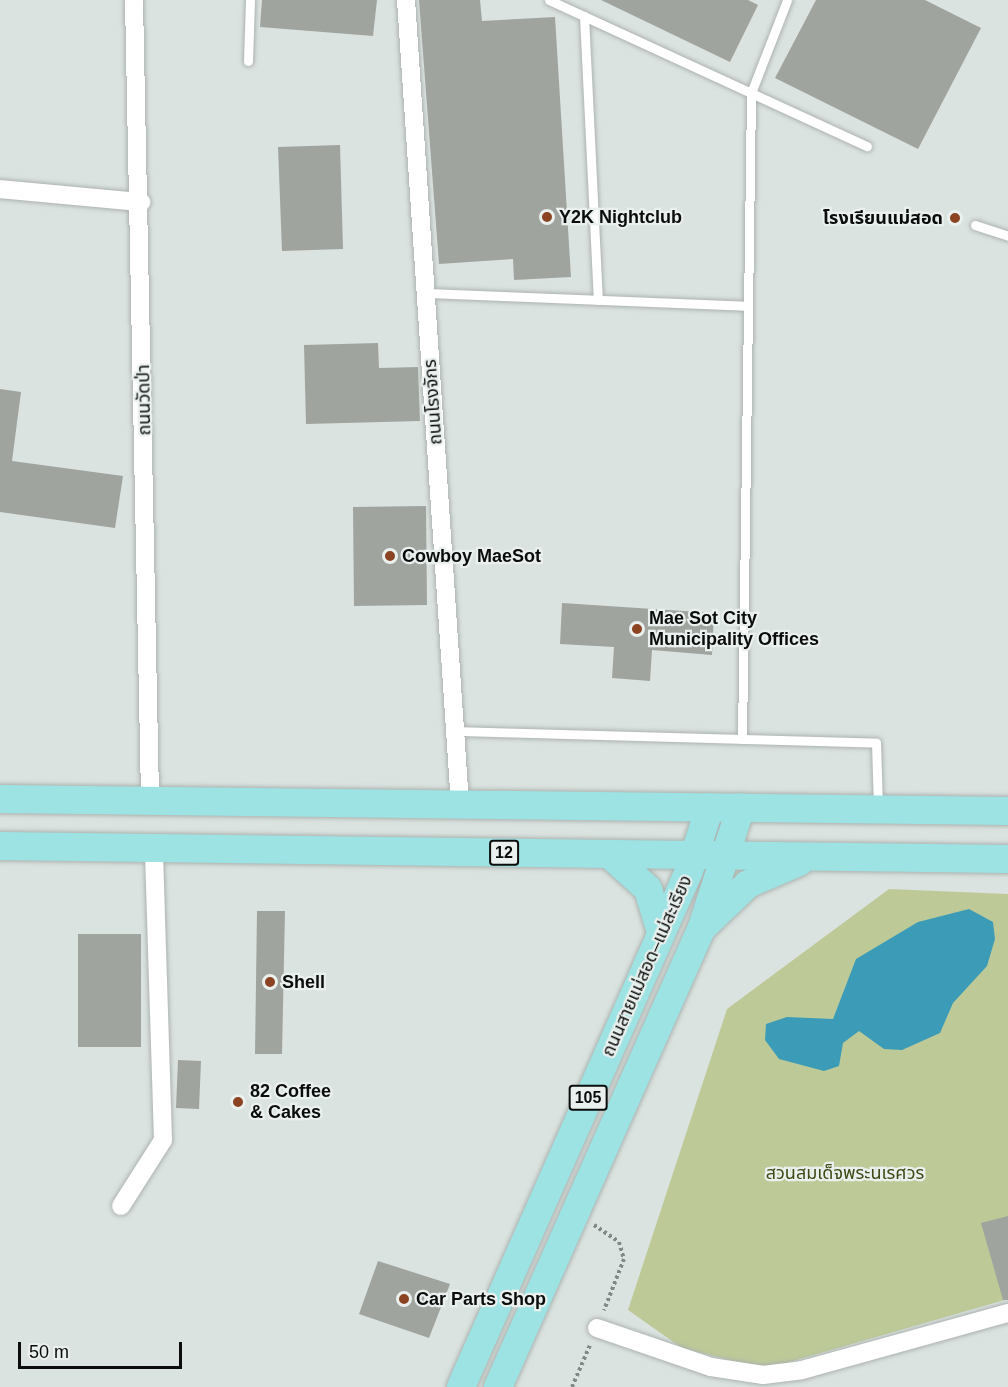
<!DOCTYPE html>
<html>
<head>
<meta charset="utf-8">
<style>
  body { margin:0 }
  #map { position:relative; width:1008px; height:1387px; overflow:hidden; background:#dbe3e0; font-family:Helvetica,"Noto Sans Thai",sans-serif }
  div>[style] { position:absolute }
  .green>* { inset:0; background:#bdca97 }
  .water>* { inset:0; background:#3c9bb7 }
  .building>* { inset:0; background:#9fa49f }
  .path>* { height:4px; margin-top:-2px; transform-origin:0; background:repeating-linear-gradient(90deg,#828886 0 3px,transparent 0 6px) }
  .roads { filter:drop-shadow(0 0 2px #acb3b0) drop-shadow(0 0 2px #acb3b0) }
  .service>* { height:9px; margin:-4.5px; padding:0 4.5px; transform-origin:4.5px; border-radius:4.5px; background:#fff }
  .minor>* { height:18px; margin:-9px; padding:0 9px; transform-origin:9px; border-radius:9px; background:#fff }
  .primary>* { height:28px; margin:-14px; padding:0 14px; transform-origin:14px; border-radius:14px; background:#9de3e4 }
  .dots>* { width:16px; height:16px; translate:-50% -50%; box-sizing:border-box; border:3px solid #e9f0ed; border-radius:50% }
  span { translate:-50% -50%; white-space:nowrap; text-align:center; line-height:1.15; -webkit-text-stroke:4.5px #e9f0ed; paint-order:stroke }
  .shield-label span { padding:2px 4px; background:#e9f0ed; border:2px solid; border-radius:4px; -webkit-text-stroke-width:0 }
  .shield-label { font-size:16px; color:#0a0d0c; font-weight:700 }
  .poi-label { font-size:18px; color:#0a0d0c; font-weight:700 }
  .left { translate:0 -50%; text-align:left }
  .right { translate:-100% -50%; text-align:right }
  .street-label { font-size:18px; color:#0a0d0c }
  .park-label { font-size:18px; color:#3f4914 }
  .scale { position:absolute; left:18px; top:1342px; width:164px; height:27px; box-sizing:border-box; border:3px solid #0a0d0c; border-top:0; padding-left:8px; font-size:18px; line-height:21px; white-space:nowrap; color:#0a0d0c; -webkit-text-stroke:4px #e9f0ed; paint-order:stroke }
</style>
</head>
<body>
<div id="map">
  <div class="green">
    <div style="clip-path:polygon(889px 889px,1008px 894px,1008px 1299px,765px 1369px,682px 1348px,628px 1310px,727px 1009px)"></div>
  </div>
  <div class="water">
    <div style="clip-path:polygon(969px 909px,993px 922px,995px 939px,987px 966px,953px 1003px,940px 1033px,902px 1050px,884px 1049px,859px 1031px,843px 1043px,839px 1066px,824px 1071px,779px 1059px,765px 1040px,766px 1024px,787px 1017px,833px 1019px,856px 959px,918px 922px)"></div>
  </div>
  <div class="building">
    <div style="clip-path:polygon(262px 0,377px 0,373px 36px,260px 27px)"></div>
    <div style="clip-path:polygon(419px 0,480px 0,482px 21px,555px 17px,571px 277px,514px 280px,513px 259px,439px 264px)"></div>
    <div style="clip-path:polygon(601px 0,748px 0,758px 5px,730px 62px)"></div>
    <div style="clip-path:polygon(816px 0,925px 0,981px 28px,918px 149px,775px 78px)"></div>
    <div style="clip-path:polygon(340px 145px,343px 249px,282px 251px,278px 147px)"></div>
    <div style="clip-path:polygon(378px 343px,379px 368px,418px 367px,420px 421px,306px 424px,304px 345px)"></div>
    <div style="clip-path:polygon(0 389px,21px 392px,12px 461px,123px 476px,115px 528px,0 512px)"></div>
    <div style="clip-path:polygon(426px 506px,427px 605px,354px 606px,353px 507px)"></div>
    <div style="clip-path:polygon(562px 603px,714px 613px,712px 655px,652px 650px,650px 681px,612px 678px,614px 647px,560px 644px)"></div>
    <div style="clip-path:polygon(257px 911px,285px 911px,282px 1054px,255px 1054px)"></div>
    <div style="clip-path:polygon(78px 934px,141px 934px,141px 1047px,78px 1047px)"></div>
    <div style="clip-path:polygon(178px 1060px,201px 1061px,199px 1109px,176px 1108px)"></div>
    <div style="clip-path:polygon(1008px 1216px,1008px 1300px,1003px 1300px,981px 1223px)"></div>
    <div style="clip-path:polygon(378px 1261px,450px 1284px,429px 1338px,359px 1314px)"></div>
  </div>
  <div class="path">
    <div style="left:594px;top:1225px;width:30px;rotate:34deg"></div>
    <div style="left:619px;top:1242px;width:18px;rotate:74deg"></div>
    <div style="left:624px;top:1259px;width:55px;rotate:111.4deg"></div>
    <div style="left:572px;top:1387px;width:46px;rotate:-66.8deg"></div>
  </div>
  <div class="roads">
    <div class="service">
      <div style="left:549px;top:0;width:350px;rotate:24.7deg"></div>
      <div style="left:584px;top:16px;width:284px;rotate:87.2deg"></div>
      <div style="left:248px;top:61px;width:61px;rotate:-88.1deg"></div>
      <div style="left:975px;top:225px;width:35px;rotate:18deg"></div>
      <div style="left:426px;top:293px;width:322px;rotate:2.3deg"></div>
      <div style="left:456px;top:731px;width:420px;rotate:1.6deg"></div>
      <div style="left:876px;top:743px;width:64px;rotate:88.2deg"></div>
      <div style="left:742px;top:739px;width:646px;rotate:-89.2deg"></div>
      <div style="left:751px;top:93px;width:100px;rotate:-68.8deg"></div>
    </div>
    <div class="minor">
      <div style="left:134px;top:0;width:800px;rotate:88.85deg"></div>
      <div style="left:406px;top:0;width:806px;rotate:86.16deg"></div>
      <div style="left:0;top:189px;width:142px;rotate:5.3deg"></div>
      <div style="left:121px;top:1206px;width:78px;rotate:-57.5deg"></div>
      <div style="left:163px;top:1140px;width:292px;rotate:-91.8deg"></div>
      <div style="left:597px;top:1328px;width:120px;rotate:18.9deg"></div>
      <div style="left:711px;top:1367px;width:53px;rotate:8.7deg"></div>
      <div style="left:763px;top:1375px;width:39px;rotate:-7deg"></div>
      <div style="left:802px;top:1370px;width:214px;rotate:-15.5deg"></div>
    </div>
    <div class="primary">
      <div style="left:0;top:799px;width:1008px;rotate:0.68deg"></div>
      <div style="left:0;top:846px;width:1008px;rotate:0.74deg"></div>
      <div style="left:609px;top:854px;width:52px;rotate:41.9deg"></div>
      <div style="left:648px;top:889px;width:46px;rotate:73.5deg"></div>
      <div style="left:705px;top:925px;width:59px;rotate:-43.6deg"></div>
      <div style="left:748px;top:884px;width:56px;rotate:-23.3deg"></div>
      <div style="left:461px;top:1387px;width:564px;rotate:-66.16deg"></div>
      <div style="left:689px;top:871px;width:67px;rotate:-71.8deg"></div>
      <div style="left:498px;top:1387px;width:503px;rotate:-66.08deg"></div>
      <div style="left:702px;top:927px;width:126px;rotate:-72deg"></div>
    </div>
  </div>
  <div class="dots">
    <div style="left:547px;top:217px;background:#8b4322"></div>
    <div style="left:955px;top:218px;background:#8b4322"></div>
    <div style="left:390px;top:556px;background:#8b4322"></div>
    <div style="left:637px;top:629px;background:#8b4322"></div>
    <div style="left:270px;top:982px;background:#8b4322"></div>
    <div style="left:238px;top:1102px;background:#8b4322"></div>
    <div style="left:404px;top:1299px;background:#8b4322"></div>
  </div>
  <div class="shield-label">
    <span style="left:504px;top:853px">12</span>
    <span style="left:588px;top:1098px">105</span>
  </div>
  <div class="poi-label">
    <span class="left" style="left:559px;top:217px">Y2K Nightclub</span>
    <span class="right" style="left:943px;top:218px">โรงเรียนแม่สอด</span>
    <span class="left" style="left:402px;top:556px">Cowboy MaeSot</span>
    <span class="left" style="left:649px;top:629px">Mae Sot City<br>Municipality Offices</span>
    <span class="left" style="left:282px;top:982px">Shell</span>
    <span class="left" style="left:250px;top:1102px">82 Coffee<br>&amp; Cakes</span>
    <span class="left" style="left:416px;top:1299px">Car Parts Shop</span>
  </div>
  <div class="street-label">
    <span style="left:144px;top:400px;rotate:-91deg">ถนนวัดป่า</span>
    <span style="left:433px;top:402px;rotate:-94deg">ถนนโรงจักร</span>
    <span style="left:647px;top:966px;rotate:-66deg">ถนนสายแม่สอด–แม่สะเรียง</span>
  </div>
  <div class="park-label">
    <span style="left:845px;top:1173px">สวนสมเด็จพระนเรศวร</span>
  </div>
  <div class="scale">50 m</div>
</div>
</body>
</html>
